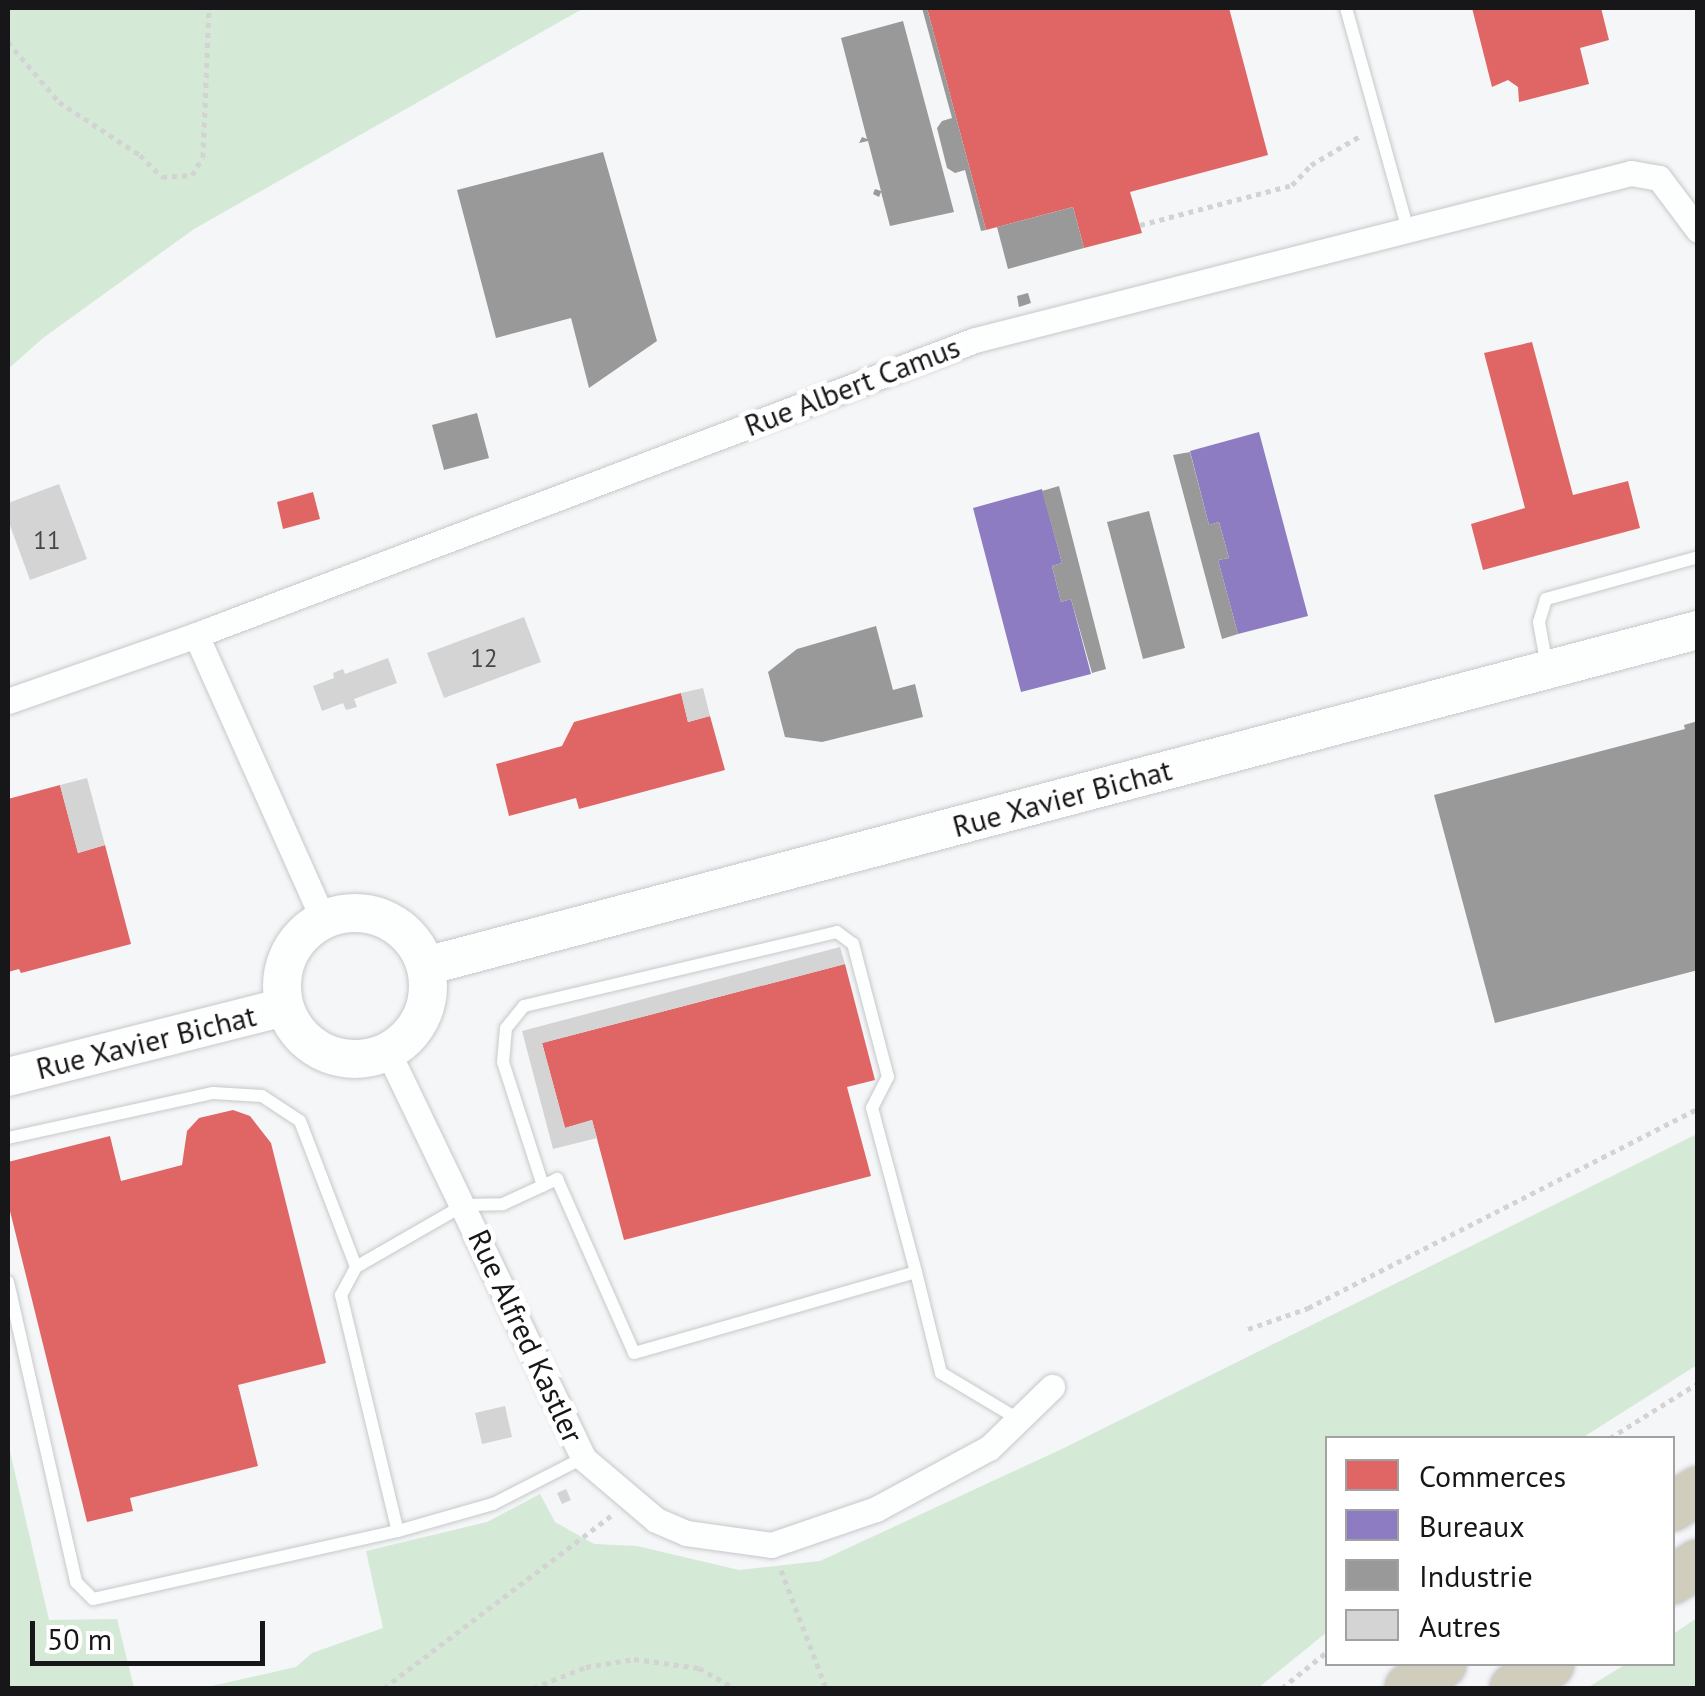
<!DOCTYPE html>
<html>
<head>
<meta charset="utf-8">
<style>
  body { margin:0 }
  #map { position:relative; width:1705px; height:1696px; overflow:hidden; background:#f4f6f8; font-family:"PT Sans",sans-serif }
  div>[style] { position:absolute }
  .green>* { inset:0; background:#d4e9d6 }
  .shops>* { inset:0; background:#e06666 }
  .offices>* { inset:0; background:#8e7cc3 }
  .industry>* { inset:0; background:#999 }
  .building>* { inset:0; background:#d4d4d5 }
  .path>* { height:5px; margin-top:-2.5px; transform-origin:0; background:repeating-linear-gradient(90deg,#d3d3d4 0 5px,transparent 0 10px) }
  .roads { filter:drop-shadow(0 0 2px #c7c8ca) drop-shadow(0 0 2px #c7c8ca) }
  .lane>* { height:12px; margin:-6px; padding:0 6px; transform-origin:6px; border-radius:6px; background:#fdfefe }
  .street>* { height:25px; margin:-12.5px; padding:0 12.5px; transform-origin:12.5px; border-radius:12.5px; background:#fdfefe }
  .secondary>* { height:38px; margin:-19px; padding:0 19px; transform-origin:19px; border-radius:19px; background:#fdfefe }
  .secondary>.ring { margin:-19px; padding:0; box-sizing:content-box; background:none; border:38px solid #fdfefe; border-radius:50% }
  .highway>* { height:48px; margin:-24px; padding:0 24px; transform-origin:24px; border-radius:24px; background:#d0cdbc }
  span { translate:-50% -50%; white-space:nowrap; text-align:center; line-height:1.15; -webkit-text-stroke:10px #fff; paint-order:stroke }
  .number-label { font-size:25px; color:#464648 }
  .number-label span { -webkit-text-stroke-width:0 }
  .street-label { font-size:30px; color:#171719 }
  .frame { position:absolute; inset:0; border:10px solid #171719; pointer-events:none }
  .legend { position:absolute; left:1325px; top:1436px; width:350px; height:230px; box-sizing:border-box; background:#fff; border:2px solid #a2a2a3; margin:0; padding:12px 18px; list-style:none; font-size:30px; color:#171719 }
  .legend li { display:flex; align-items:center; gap:20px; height:50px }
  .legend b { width:50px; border:2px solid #a2a2a3 }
  .scale { position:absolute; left:30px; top:1621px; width:235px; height:45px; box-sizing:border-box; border:5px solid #171719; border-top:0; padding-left:12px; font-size:30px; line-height:35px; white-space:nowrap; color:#171719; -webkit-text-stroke:8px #fff; paint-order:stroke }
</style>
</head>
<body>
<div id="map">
  <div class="green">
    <div style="clip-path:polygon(8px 8px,584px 8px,194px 229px,43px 338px,8px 369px)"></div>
    <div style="clip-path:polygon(1697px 1134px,1697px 1365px,1582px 1438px,1328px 1438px,1327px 1632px,1258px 1688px,203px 1688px,296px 1667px,312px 1653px,383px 1628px,366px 1551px,487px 1522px,540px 1494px,555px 1522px,594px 1544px,637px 1546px,739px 1570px,820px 1561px,1064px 1448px)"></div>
    <div style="clip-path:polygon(8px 1443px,49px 1620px,117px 1619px,134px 1688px,8px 1688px)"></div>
    <div style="clip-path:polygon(1697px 1618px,1697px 1688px,1587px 1688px,1626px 1664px,1672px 1664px,1673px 1634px)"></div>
  </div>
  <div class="shops">
    <div style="clip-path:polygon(927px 8px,1229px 8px,1268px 155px,1130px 192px,1142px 233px,1084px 248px,1073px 207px,986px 230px)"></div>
    <div style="clip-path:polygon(1472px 8px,1601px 8px,1609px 40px,1580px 48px,1589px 84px,1519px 102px,1518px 87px,1508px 80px,1492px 87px)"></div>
    <div style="clip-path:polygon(1532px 342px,1573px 495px,1628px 481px,1640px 528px,1483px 570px,1471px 524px,1525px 508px,1484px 353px)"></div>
    <div style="clip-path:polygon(313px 492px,320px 519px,283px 529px,277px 502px)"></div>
    <div style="clip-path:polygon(681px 693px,688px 722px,710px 716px,725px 770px,579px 809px,576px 798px,509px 816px,496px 764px,562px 746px,574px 722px)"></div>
    <div style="clip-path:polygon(60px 785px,78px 853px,105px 845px,131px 944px,21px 973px,19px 969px,8px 972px,8px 799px)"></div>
    <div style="clip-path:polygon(845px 964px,875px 1080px,847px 1087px,871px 1176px,624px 1240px,592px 1120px,565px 1128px,542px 1043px)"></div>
    <div style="clip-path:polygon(233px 1110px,250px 1116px,271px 1143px,326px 1363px,238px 1385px,258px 1466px,130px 1498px,133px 1511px,87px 1522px,8px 1203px,8px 1162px,110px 1136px,121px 1181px,182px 1165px,187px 1131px,199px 1118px)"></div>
  </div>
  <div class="offices">
    <div style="clip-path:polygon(1259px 432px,1308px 616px,1238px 634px,1218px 560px,1229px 558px,1219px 522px,1209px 525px,1190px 451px)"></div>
    <div style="clip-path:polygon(1042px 489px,1062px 563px,1052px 566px,1061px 602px,1071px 599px,1091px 674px,1021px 692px,973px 508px)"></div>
  </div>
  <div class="industry">
    <div style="clip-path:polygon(922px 8px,927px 8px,986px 230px,981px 231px,965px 170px,955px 173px,947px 168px,937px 128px,942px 121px,952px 118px)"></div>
    <div style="clip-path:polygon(903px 21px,954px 212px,890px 226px,881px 192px,879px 197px,873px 194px,875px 189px,881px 191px,868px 141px,859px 143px,862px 137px,867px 139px,841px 38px)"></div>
    <div style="clip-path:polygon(603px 152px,657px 341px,589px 388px,571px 318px,496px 338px,457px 190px)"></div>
    <div style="clip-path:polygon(1073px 207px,1084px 248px,1008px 269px,997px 227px)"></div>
    <div style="clip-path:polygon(1028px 293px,1031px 303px,1019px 307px,1017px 296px)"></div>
    <div style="clip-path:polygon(477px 413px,489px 458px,444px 470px,432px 425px)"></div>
    <div style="clip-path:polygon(1190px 452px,1209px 525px,1219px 522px,1229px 558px,1218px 560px,1238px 634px,1222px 639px,1173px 455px)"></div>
    <div style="clip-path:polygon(1059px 486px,1106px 669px,1092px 673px,1071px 599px,1061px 602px,1052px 566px,1062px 563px,1042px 491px)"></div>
    <div style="clip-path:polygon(1149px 511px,1185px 648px,1143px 659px,1107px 522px)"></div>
    <div style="clip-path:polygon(876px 626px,893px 690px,915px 684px,923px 717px,822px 742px,785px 737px,768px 672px,797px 649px)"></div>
    <div style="clip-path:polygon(1698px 721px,1698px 970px,1495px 1023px,1434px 795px,1685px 729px,1684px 725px)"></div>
  </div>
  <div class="building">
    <div style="clip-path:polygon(59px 484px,87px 559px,30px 580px,8px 520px,8px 503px)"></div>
    <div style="clip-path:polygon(524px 617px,541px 662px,444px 698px,427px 653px)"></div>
    <div style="clip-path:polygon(388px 658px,397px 683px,354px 699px,357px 707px,346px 710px,343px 703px,322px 711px,313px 686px,334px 678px,333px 673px,343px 669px,345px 674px)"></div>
    <div style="clip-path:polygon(703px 688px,710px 716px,688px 722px,681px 693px)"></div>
    <div style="clip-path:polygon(87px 778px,105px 845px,78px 853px,60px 785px)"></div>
    <div style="clip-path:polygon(840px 947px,845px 964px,542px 1043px,565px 1128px,592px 1120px,597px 1138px,553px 1149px,522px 1031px)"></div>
    <div style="clip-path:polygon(505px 1406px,512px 1437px,482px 1444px,475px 1413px)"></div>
    <div style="clip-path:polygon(566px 1489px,571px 1500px,562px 1504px,557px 1493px)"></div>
  </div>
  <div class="path">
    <div style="left:8px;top:42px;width:79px;rotate:49.6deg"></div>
    <div style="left:59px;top:102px;width:97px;rotate:33.2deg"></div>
    <div style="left:140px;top:155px;width:31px;rotate:45deg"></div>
    <div style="left:162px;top:177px;width:30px;rotate:-4deg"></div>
    <div style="left:192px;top:175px;width:21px;rotate:-59deg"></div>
    <div style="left:203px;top:157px;width:149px;rotate:-87.7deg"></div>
    <div style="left:1140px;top:225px;width:157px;rotate:-14.7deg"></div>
    <div style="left:1292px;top:185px;width:28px;rotate:-46deg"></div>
    <div style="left:1311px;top:165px;width:57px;rotate:-30.6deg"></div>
    <div style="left:1248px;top:1329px;width:64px;rotate:-19.3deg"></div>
    <div style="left:1308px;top:1308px;width:438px;rotate:-27.1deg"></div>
    <div style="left:1610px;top:1438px;width:104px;rotate:-32deg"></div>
    <div style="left:781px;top:1570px;width:126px;rotate:69.1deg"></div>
    <div style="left:384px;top:1688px;width:285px;rotate:-37.2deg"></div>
    <div style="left:533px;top:1688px;width:57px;rotate:-21.6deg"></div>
    <div style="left:586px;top:1667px;width:49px;rotate:-9.5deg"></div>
    <div style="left:634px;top:1659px;width:66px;rotate:7.9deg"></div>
    <div style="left:699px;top:1668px;width:40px;rotate:29.7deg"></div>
    <div style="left:1282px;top:1688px;width:59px;rotate:-38.8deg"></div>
  </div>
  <div class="roads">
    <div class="lane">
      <div style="left:1346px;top:8px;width:230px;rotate:74.4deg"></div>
      <div style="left:1547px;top:667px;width:46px;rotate:-100.1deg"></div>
      <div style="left:1539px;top:622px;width:24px;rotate:-73deg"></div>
      <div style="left:1546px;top:599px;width:158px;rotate:-15.4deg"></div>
      <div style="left:8px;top:1138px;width:210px;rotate:-12.4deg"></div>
      <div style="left:213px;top:1093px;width:49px;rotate:3.5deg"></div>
      <div style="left:262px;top:1096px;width:45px;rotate:33.3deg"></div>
      <div style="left:300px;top:1121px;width:156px;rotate:69deg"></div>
      <div style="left:356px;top:1267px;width:32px;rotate:118deg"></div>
      <div style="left:341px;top:1295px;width:240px;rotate:76.5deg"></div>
      <div style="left:356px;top:1267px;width:125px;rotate:-29.9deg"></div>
      <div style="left:464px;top:1205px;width:39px;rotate:-1deg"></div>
      <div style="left:503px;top:1204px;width:60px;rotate:-24.8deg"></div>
      <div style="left:557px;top:1179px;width:190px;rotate:66.1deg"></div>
      <div style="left:634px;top:1353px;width:293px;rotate:-16deg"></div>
      <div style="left:916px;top:1272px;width:170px;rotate:-105deg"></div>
      <div style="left:872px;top:1108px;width:35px;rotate:-63deg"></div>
      <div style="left:888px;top:1077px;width:138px;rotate:-104.7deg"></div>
      <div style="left:853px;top:944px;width:20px;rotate:-143deg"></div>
      <div style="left:837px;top:932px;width:322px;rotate:166.7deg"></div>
      <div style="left:524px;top:1006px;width:28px;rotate:129deg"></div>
      <div style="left:506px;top:1028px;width:34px;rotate:95deg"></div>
      <div style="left:503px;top:1062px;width:130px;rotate:72.1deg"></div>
      <div style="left:916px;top:1272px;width:104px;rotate:76.1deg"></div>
      <div style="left:941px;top:1373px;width:90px;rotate:30.9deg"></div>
      <div style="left:8px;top:1282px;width:308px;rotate:77.2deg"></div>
      <div style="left:76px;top:1582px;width:24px;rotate:45deg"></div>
      <div style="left:93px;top:1599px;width:312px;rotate:-12.6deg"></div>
      <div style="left:398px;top:1531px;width:99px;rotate:-15.9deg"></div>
      <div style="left:493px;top:1504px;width:101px;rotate:-27.1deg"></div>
    </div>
    <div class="street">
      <div style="left:196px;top:635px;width:311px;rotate:65.9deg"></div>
      <div style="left:8px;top:701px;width:199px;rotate:-19.3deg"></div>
      <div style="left:196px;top:635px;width:833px;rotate:-20.74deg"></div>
      <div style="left:975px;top:340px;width:677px;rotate:-14.28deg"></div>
      <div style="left:1631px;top:173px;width:28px;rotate:10deg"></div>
      <div style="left:1659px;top:178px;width:65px;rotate:53.1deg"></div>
      <div style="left:388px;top:1052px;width:450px;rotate:64.3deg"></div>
      <div style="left:583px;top:1458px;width:96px;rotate:40.3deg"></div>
      <div style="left:656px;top:1520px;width:33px;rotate:23deg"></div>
      <div style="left:686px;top:1533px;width:86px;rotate:8deg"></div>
      <div style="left:771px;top:1545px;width:111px;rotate:-18.9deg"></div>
      <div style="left:876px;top:1509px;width:128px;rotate:-28.4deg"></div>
      <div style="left:989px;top:1448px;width:88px;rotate:-44.1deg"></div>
    </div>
    <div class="secondary">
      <div class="ring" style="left:282px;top:913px;width:108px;height:108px"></div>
      <div style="left:426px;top:966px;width:1316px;rotate:-14.8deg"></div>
      <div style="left:8px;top:1077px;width:285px;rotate:-14.2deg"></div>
    </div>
    <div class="highway">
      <div style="left:1672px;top:1507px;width:31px;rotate:-32deg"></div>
      <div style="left:1672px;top:1580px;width:31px;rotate:-32deg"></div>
      <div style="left:1409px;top:1688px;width:41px;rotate:-36deg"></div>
      <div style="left:1514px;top:1688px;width:43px;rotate:-33.7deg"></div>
    </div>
  </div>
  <div class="number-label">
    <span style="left:47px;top:540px">11</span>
    <span style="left:484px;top:658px">12</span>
  </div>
  <div class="street-label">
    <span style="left:852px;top:386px;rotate:-21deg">Rue Albert Camus</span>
    <span style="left:1062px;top:798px;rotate:-15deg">Rue Xavier Bichat</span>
    <span style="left:146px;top:1042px;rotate:-14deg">Rue Xavier Bichat</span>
    <span style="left:526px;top:1336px;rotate:65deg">Rue Alfred Kastler</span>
  </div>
  <div class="frame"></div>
  <ul class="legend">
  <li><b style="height:28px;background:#e06666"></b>Commerces</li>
  <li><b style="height:28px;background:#8e7cc3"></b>Bureaux</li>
  <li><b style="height:28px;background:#999"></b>Industrie</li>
  <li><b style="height:28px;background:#d4d4d5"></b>Autres</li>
  </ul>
  <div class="scale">50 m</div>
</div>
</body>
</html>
